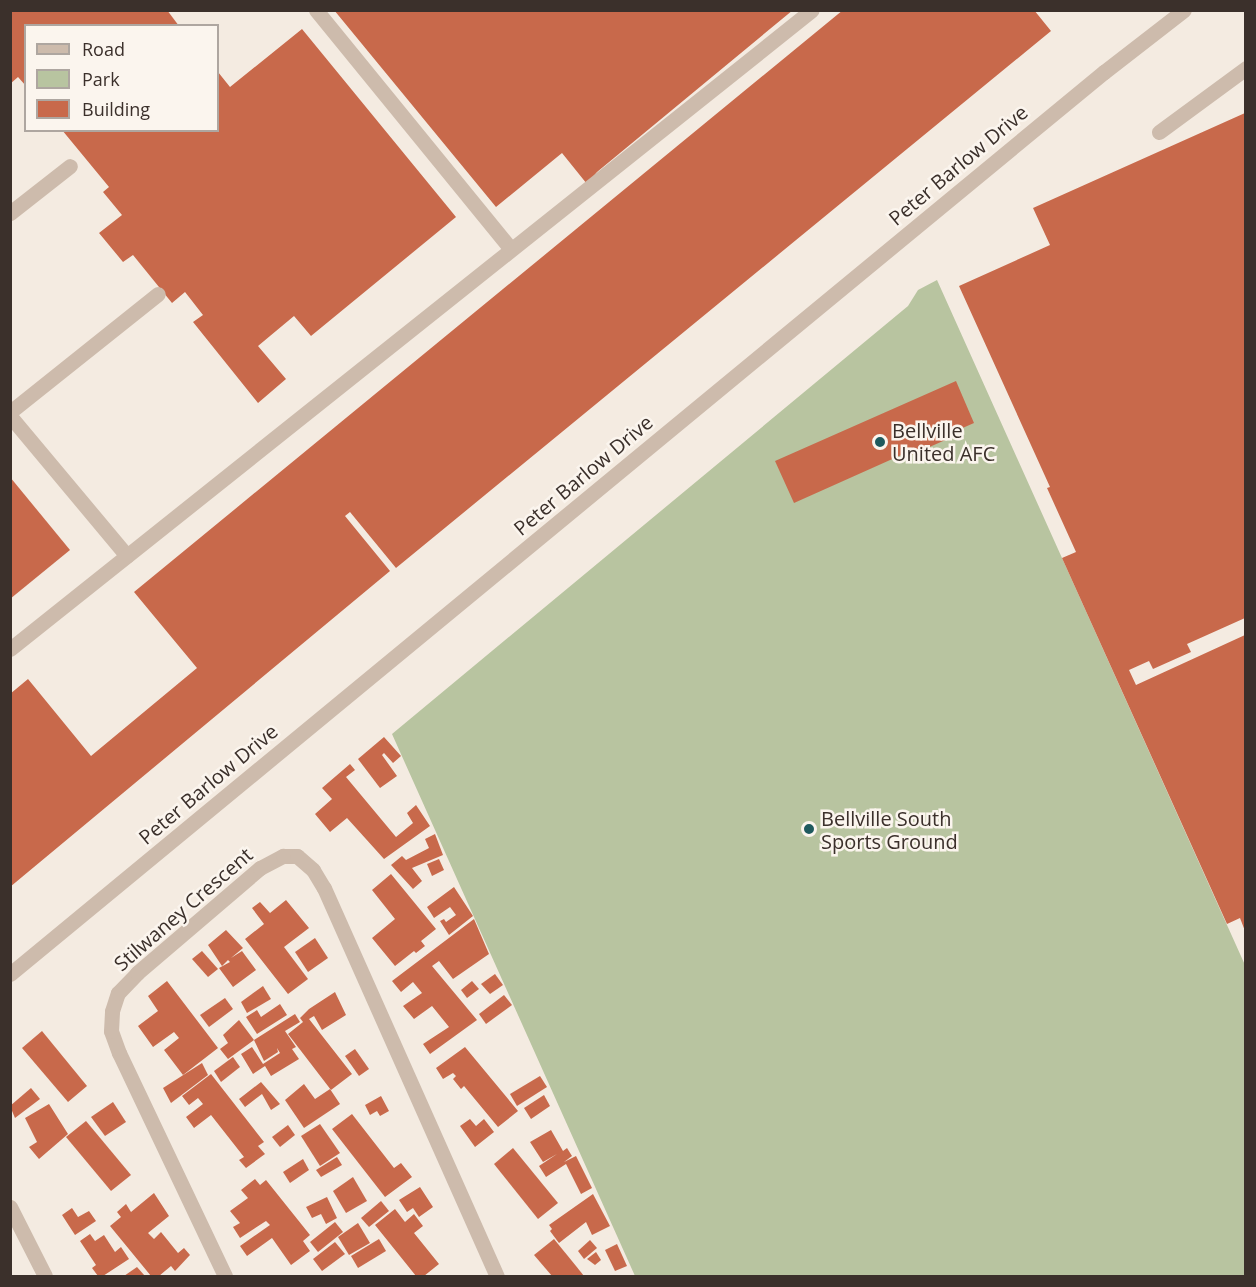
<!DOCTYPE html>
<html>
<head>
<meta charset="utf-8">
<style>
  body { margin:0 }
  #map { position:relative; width:1256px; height:1287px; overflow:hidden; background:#f4ebe1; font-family:"Open Sans",sans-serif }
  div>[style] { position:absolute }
  .green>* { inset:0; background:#b8c4a0 }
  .building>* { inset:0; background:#c8694b }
  .service>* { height:15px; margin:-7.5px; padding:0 7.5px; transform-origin:7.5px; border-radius:7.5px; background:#cdbbac }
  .minor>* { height:15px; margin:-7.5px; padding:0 7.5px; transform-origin:7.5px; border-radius:7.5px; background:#cdbbac }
  .tertiary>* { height:15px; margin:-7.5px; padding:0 7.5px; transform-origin:7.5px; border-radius:7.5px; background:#cdbbac }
  .dots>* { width:16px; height:16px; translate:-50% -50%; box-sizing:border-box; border:3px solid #fbf5ee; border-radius:50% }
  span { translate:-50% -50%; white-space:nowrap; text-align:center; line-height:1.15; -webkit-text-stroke:5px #fbf5ee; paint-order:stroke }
  .street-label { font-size:20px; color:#3b302b }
  .poi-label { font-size:20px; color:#3b302b }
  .left { translate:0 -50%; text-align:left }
  .frame { position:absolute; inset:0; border:12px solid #3b302b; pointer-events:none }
  .legend { position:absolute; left:24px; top:24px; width:195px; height:108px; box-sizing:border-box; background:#fbf5ee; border:2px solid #aea6a0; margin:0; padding:8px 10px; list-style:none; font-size:18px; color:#3b302b }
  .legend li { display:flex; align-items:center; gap:12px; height:30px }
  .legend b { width:30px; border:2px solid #aea6a0 }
</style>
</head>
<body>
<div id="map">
  <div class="green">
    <div style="clip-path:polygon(937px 280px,1245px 965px,1245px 1276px,635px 1276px,392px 734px,908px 306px,918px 290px)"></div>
  </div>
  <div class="building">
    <div style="clip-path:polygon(10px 10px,167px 10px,179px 26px,26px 26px,26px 86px,18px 77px,10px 84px)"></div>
    <div style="clip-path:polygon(334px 10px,793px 10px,597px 172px,587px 184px,562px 153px,496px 207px)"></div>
    <div style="clip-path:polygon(843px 10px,1034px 10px,1051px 31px,396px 568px,350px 512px,345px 516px,390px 571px,10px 887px,10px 694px,28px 679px,91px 756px,197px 668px,134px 592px)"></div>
    <div style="clip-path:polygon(302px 29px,456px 217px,311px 336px,294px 316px,258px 346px,286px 379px,258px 403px,193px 322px,203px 315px,185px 292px,172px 303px,133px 255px,123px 262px,99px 233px,122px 215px,103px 192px,109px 187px,62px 130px,218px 130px,218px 72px,230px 87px)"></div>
    <div style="clip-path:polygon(1245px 113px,1245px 618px,1187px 644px,1191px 652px,1153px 669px,1149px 661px,1129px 670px,1136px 685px,1245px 635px,1245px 931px,1240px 918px,1227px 924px,1062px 558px,1076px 552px,1047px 488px,1050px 487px,959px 286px,1050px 245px,1033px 208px)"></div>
    <div style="clip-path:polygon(956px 381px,974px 423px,958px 430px,959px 434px,909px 456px,908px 452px,794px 503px,775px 461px)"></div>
    <div style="clip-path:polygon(10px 477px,70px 550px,10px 599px)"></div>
    <div style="clip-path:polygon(384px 737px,401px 756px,393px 763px,384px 753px,382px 755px,397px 776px,380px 788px,358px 759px)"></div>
    <div style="clip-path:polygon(350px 764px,355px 770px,346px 777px,396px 837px,413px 823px,407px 813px,416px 805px,430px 826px,384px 859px,347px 818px,330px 832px,315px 814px,332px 799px,322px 788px)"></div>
    <div style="clip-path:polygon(435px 834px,443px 855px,412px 868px,422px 881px,413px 889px,391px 865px,402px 856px,406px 860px,429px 848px,425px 839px)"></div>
    <div style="clip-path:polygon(439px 859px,444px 870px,432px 876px,427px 864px)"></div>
    <div style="clip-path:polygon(391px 874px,436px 929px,421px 941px,425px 946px,416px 953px,414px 951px,395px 966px,372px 938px,395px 919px,372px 890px)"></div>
    <div style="clip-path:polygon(454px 887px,473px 916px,449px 935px,440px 921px,444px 919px,446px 922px,456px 915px,450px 907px,434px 918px,427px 907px)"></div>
    <div style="clip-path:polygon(286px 900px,309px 928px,284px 947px,308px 979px,288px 994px,245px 939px,264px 924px,252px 908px,260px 902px,270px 913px)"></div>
    <div style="clip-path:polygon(474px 919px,489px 954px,453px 979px,439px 961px,432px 966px,477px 1020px,430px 1054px,423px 1044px,449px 1027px,432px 1006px,414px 1019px,403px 1006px,422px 993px,413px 982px,401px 992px,392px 981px)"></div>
    <div style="clip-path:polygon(226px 930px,243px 948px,231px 958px,242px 951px,256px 970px,233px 987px,219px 968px,230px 962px,228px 960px,222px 966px,208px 945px)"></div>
    <div style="clip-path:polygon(315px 938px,328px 958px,308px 972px,295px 952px)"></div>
    <div style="clip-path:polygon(202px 951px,218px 969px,208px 977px,192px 959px)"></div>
    <div style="clip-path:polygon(495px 974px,503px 985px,490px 994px,481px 984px)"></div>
    <div style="clip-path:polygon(167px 981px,218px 1048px,183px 1075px,164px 1050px,179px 1038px,174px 1032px,153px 1047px,138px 1026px,158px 1011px,148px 996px)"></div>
    <div style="clip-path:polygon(472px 981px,479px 989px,467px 998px,461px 990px)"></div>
    <div style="clip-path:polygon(263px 986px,271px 999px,247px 1013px,241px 1002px)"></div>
    <div style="clip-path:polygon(335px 992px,346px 1015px,322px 1030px,314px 1016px,309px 1019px,352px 1074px,331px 1090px,288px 1034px,303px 1022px,300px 1018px,309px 1009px)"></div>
    <div style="clip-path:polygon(504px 995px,512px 1005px,486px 1024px,479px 1014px)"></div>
    <div style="clip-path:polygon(225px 998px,233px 1009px,209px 1027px,200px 1015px)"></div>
    <div style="clip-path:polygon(280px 1004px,287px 1015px,257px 1034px,246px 1017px,257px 1010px,261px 1017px)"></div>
    <div style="clip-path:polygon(295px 1014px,300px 1022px,285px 1031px,296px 1047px,292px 1049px,299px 1059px,271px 1076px,265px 1066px,253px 1074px,241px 1054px,252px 1047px,263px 1064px,280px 1053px,277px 1048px,278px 1052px,264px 1061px,254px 1040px)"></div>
    <div style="clip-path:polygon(239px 1020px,254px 1040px,228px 1059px,220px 1049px,228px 1043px,223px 1035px)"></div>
    <div style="clip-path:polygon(42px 1031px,87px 1086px,68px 1102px,22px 1048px)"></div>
    <div style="clip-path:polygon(465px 1047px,518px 1111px,498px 1127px,464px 1086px,461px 1089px,453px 1079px,456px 1076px,453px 1073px,443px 1079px,436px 1068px)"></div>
    <div style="clip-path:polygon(355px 1049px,369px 1069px,359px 1076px,345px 1056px)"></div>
    <div style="clip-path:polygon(233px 1057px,240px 1067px,221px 1082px,214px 1071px)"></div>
    <div style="clip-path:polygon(202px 1063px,208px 1075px,171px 1103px,163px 1088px)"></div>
    <div style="clip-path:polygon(211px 1074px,264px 1142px,258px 1146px,265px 1154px,246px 1168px,239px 1160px,244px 1157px,211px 1115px,194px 1128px,186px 1117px,203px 1104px,198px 1098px,189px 1105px,182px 1096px)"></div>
    <div style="clip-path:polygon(540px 1076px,547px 1087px,517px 1106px,510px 1094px)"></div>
    <div style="clip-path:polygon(261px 1082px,280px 1104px,271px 1110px,262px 1094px,245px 1107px,239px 1099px)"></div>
    <div style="clip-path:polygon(304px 1084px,315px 1099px,330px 1089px,340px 1104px,304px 1128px,285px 1100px)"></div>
    <div style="clip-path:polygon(31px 1088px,40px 1099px,15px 1118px,10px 1106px)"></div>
    <div style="clip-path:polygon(544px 1095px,550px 1106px,531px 1119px,524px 1108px)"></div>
    <div style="clip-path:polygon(381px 1096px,389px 1111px,380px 1116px,377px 1111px,370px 1115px,365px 1105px)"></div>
    <div style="clip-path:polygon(113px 1102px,126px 1122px,105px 1136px,91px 1117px)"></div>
    <div style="clip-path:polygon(49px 1104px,68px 1134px,39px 1159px,29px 1147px,37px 1142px,25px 1118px)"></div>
    <div style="clip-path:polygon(352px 1114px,394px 1168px,401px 1163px,412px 1177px,385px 1197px,332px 1129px)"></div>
    <div style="clip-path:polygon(470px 1119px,476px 1126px,484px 1119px,494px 1132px,475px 1147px,460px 1126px)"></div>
    <div style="clip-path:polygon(86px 1121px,131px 1175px,111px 1191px,66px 1137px)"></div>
    <div style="clip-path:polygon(320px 1124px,340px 1153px,320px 1166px,301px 1136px)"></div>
    <div style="clip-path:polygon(288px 1125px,295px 1135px,280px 1147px,272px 1137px)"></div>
    <div style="clip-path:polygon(551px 1130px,563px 1151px,567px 1148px,572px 1156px,564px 1162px,576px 1156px,592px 1188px,581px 1194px,566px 1164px,546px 1177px,539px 1166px,557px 1154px,543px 1162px,530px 1142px)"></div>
    <div style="clip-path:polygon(513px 1148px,558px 1203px,538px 1219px,494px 1164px)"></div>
    <div style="clip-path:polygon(337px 1157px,342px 1165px,321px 1177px,316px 1170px)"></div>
    <div style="clip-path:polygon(303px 1159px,309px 1170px,290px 1183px,283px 1172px)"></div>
    <div style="clip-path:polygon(353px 1177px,367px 1201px,346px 1213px,333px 1191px)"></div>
    <div style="clip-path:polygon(255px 1179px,260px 1185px,266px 1180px,310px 1235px,303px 1241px,310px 1251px,291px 1265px,272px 1238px,247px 1256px,240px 1246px,270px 1225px,266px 1221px,240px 1238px,233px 1227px,240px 1223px,230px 1211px,248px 1198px,241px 1190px)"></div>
    <div style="clip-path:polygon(420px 1187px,433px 1207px,419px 1217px,413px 1208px,407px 1212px,399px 1200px)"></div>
    <div style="clip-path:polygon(154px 1193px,169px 1216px,148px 1233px,154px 1239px,161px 1232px,178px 1253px,184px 1248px,190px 1255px,175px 1271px,171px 1266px,159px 1276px,151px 1276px,110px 1226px,121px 1217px,117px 1212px,126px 1204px,131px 1212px)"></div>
    <div style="clip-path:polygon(593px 1194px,610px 1226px,592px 1235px,586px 1222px,559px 1243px,550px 1231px,552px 1229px,549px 1225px)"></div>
    <div style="clip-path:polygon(327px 1197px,337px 1218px,326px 1224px,321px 1214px,312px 1218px,306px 1207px)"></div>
    <div style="clip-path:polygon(381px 1201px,389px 1211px,369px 1227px,361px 1218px)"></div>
    <div style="clip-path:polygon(72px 1208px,78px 1217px,89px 1211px,96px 1221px,75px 1235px,62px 1215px)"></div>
    <div style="clip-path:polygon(395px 1209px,405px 1222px,414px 1214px,423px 1226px,414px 1233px,439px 1264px,424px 1276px,416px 1276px,375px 1225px)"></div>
    <div style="clip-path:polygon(335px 1222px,343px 1232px,318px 1252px,310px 1242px)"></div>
    <div style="clip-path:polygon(358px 1223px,370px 1243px,349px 1255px,338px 1237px)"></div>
    <div style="clip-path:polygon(90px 1234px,95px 1241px,104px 1235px,115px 1252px,121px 1247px,129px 1259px,103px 1276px,98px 1276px,92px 1268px,96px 1265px,80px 1241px)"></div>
    <div style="clip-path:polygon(379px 1239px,386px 1251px,358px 1268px,351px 1256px)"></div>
    <div style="clip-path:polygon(554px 1239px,576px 1266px,584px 1276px,552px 1276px,534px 1255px)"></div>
    <div style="clip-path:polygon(590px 1240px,597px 1248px,584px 1259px,578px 1251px)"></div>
    <div style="clip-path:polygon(335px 1242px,345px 1254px,322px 1271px,313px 1259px)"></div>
    <div style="clip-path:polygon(617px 1244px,627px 1266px,615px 1271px,605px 1250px)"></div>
    <div style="clip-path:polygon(596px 1252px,601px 1260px,595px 1265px,587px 1259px)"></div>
    <div style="clip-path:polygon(137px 1267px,145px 1276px,124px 1276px)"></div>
  </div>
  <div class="service">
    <div style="left:316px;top:10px;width:308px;rotate:50.8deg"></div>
    <div style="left:1159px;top:132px;width:108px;rotate:-36.3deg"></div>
    <div style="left:10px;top:213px;width:76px;rotate:-38.1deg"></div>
    <div style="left:10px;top:412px;width:189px;rotate:-38.6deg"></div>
    <div style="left:10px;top:416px;width:182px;rotate:50.1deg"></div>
    <div style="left:10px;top:649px;width:1025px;rotate:-38.55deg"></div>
  </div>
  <div class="minor">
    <div style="left:10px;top:1207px;width:77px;rotate:63.1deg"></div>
    <div style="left:225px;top:1276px;width:247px;rotate:-115.4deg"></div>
    <div style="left:119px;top:1053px;width:23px;rotate:-110deg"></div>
    <div style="left:111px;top:1031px;width:20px;rotate:-87deg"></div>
    <div style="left:112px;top:1011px;width:19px;rotate:-72deg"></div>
    <div style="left:118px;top:993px;width:28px;rotate:-46deg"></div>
    <div style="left:137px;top:973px;width:162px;rotate:-40.5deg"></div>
    <div style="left:260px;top:868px;width:26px;rotate:-28deg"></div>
    <div style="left:283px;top:856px;width:14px"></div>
    <div style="left:297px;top:856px;width:21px;rotate:41deg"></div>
    <div style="left:313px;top:870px;width:21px;rotate:59deg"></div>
    <div style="left:324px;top:888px;width:425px;rotate:66deg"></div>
  </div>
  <div class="tertiary">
    <div style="left:10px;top:974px;width:1418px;rotate:-39.51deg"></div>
    <div style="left:1104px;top:72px;width:101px;rotate:-37.8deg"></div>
  </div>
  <div class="dots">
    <div style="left:880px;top:442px;background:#1f5a5e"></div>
    <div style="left:809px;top:829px;background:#1f5a5e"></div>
  </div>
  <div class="street-label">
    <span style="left:958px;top:165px;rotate:-40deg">Peter Barlow Drive</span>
    <span style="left:583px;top:475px;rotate:-40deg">Peter Barlow Drive</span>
    <span style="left:208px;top:784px;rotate:-40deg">Peter Barlow Drive</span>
    <span style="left:183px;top:909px;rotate:-41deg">Stilwaney Crescent</span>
  </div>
  <div class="poi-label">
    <span class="left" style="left:892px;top:442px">Bellville<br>United AFC</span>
    <span class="left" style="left:821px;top:830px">Bellville South<br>Sports Ground</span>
  </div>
  <div class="frame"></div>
  <ul class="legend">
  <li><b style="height:8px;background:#cdbbac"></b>Road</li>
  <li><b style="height:16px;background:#b8c4a0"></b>Park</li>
  <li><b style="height:16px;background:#c8694b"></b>Building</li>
  </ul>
</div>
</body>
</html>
